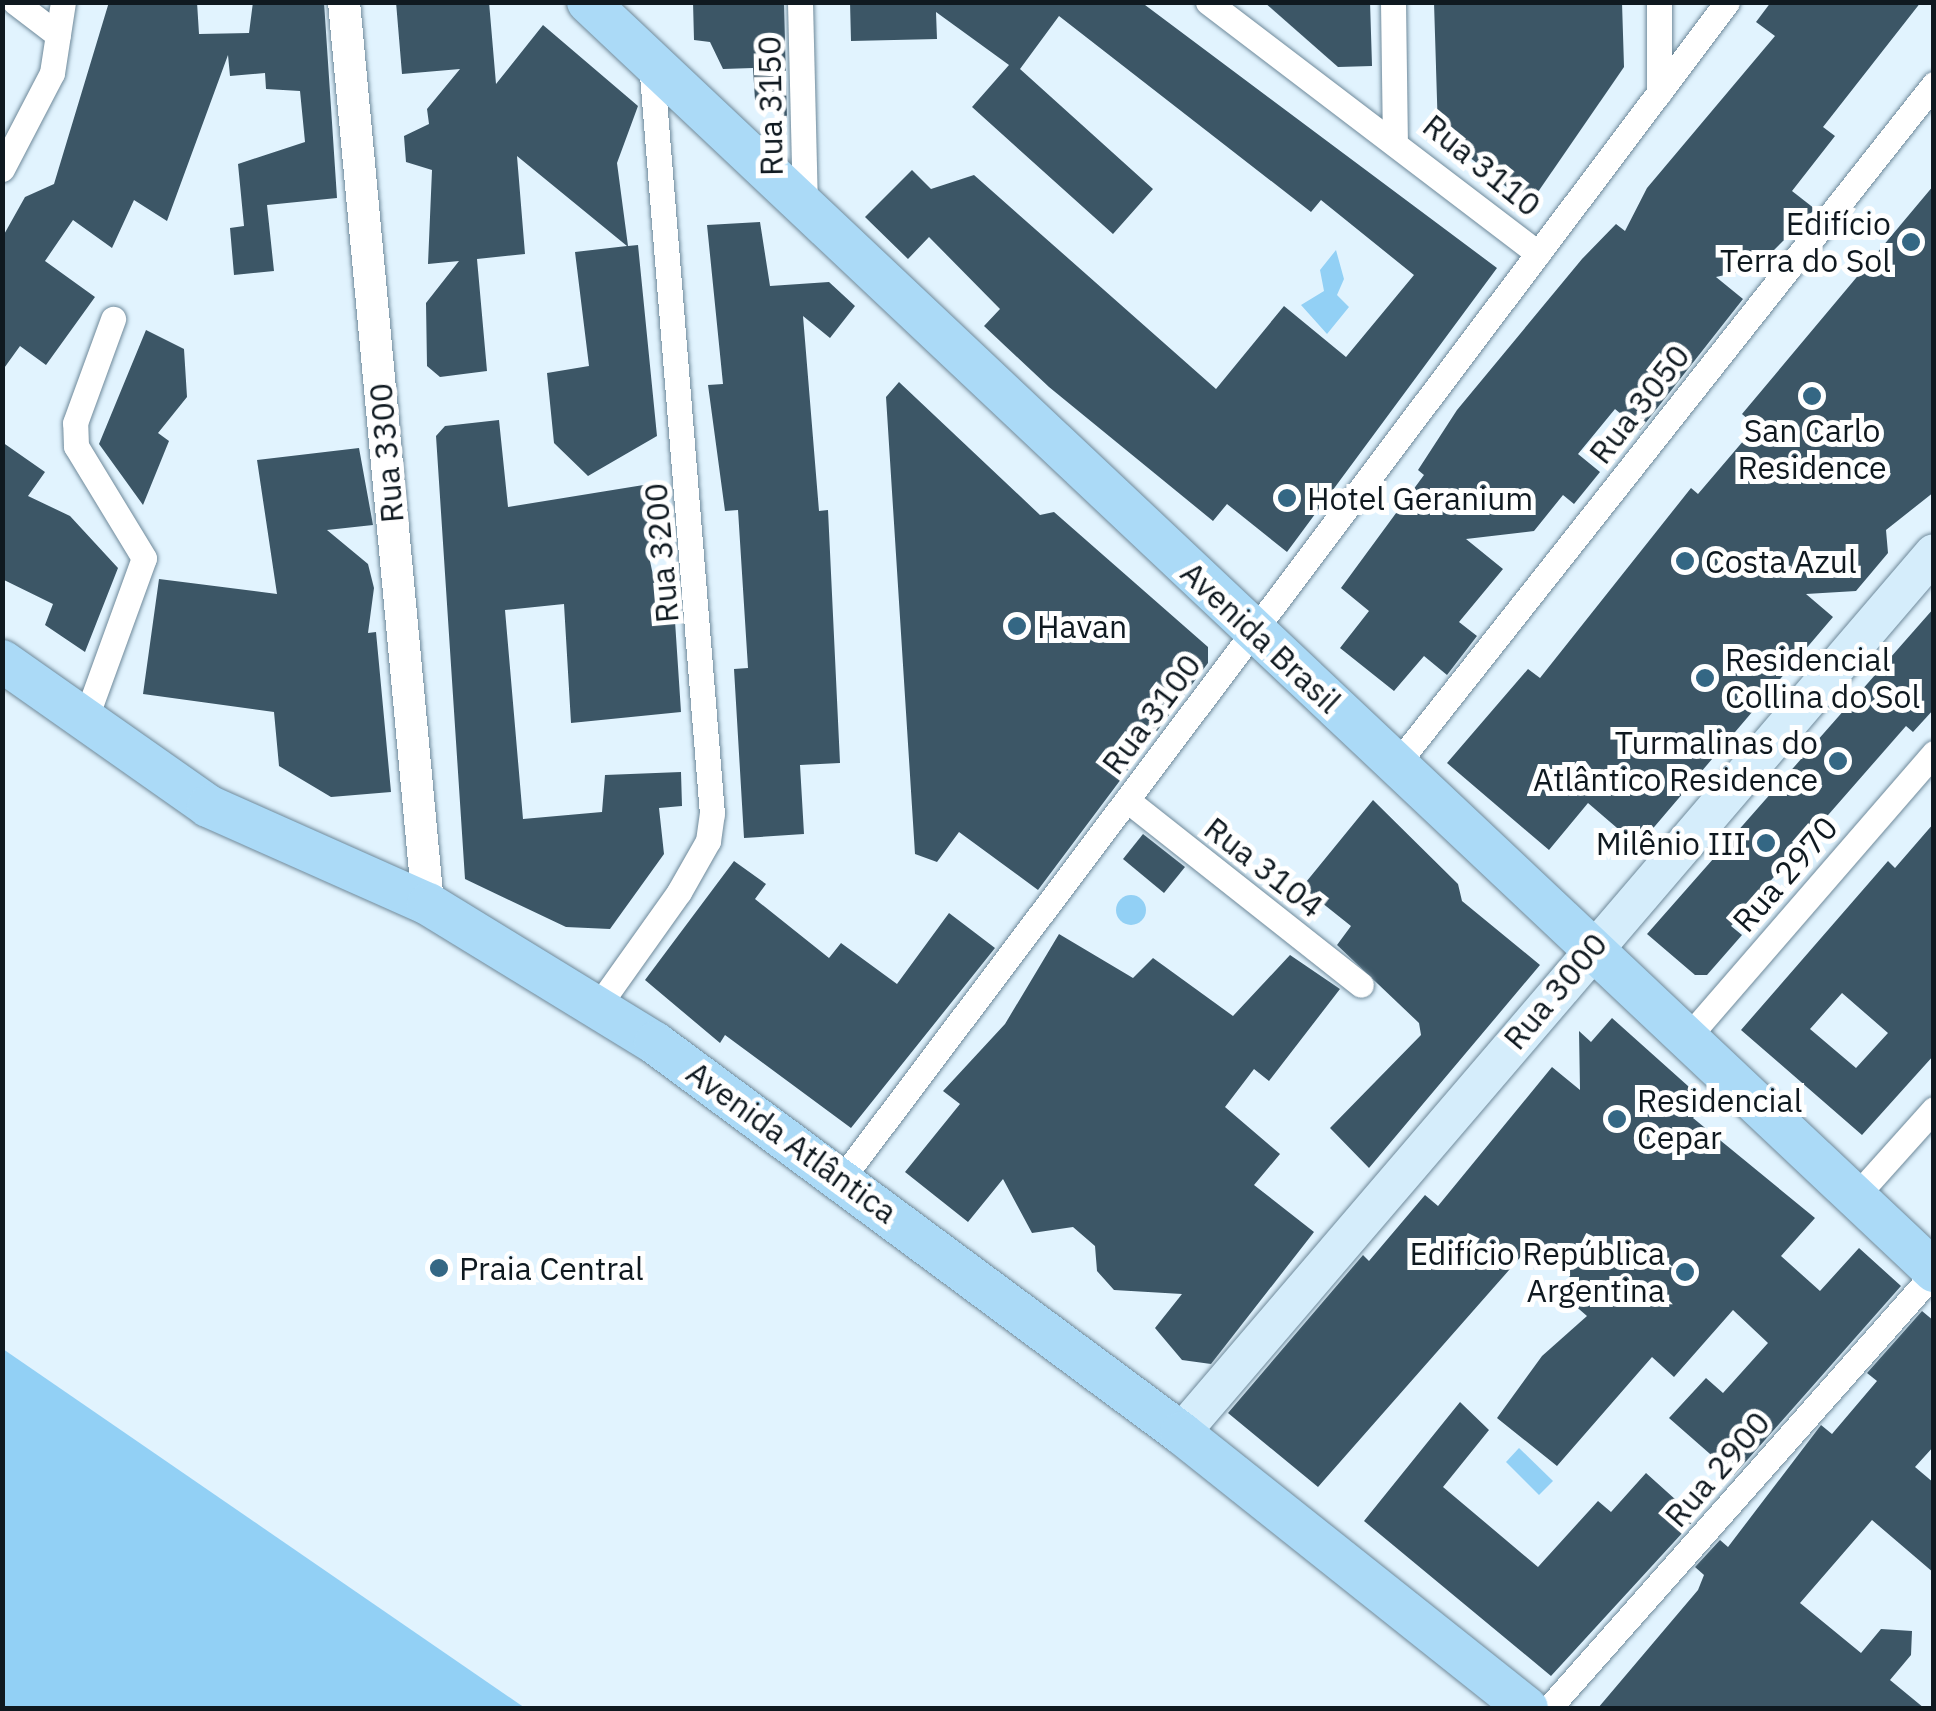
<!DOCTYPE html>
<html>
<head>
<meta charset="utf-8">
<style>
  body { margin:0 }
  #map { position:relative; width:1936px; height:1711px; overflow:hidden; background:#e1f3fe; font-family:"IBM Plex Sans",sans-serif }
  div>[style] { position:absolute }
  .water>* { inset:0; background:#92d0f5 }
  .round { border-radius:50% }
  .building>* { inset:0; background:#3c5666 }
  .roads { filter:drop-shadow(0 0 2px #6e899a) drop-shadow(0 0 2px #6e899a) }
  .minor>* { height:25px; margin:-12.5px; padding:0 12.5px; transform-origin:12.5px; border-radius:12.5px; background:#fff }
  .tertiary>* { height:32px; margin:-16px; padding:0 16px; transform-origin:16px; border-radius:16px; background:#fff }
  .secondary>* { height:38px; margin:-19px; padding:0 19px; transform-origin:19px; border-radius:19px; background:#d5edfb }
  .primary>* { height:42px; margin:-21px; padding:0 21px; transform-origin:21px; border-radius:21px; background:#abdaf7 }
  .dots>* { width:28px; height:28px; translate:-50% -50%; box-sizing:border-box; border:5px solid #fff; border-radius:50% }
  span { translate:-50% -50%; white-space:nowrap; text-align:center; line-height:1.15; -webkit-text-stroke:10px #fff; paint-order:stroke }
  .street-label { font-size:32px; color:#0f1920 }
  .poi-label { font-size:32px; color:#0f1920 }
  .right { translate:-100% -50%; text-align:right }
  .left { translate:0 -50%; text-align:left }
  .frame { position:absolute; inset:0; border:5px solid #0f1920; pointer-events:none }
</style>
</head>
<body>
<div id="map">
  <div class="water">
    <div style="clip-path:polygon(1336px 250px,1344px 279px,1337px 295px,1349px 307px,1327px 334px,1301px 305px,1324px 291px,1320px 270px)"></div>
    <div class="round" style="left:1116px;top:895px;width:30px;height:30px"></div>
    <div style="clip-path:polygon(3px 1349px,525px 1708px,3px 1708px)"></div>
    <div style="clip-path:polygon(1519px 1448px,1553px 1481px,1539px 1495px,1506px 1462px)"></div>
  </div>
  <div class="building">
    <div style="clip-path:polygon(109px 2px,197px 2px,199px 34px,249px 33px,253px 2px,324px 2px,337px 198px,267px 205px,274px 271px,234px 275px,230px 228px,244px 226px,238px 164px,305px 142px,300px 91px,266px 89px,265px 73px,230px 76px,228px 55px,167px 221px,134px 200px,112px 248px,73px 220px,45px 261px,95px 297px,46px 365px,20px 346px,2px 371px,2px 238px,25px 197px,54px 184px)"></div>
    <div style="clip-path:polygon(396px 2px,489px 2px,496px 84px,543px 25px,638px 106px,617px 163px,628px 246px,638px 245px,657px 436px,588px 476px,554px 443px,547px 373px,589px 366px,575px 252px,627px 246px,517px 156px,525px 254px,477px 259px,487px 371px,440px 377px,427px 366px,426px 303px,459px 261px,428px 264px,432px 170px,406px 162px,404px 136px,429px 124px,427px 109px,460px 69px,402px 74px)"></div>
    <div style="clip-path:polygon(693px 2px,784px 2px,787px 118px,755px 100px,753px 68px,723px 69px,710px 42px,694px 40px)"></div>
    <div style="clip-path:polygon(850px 2px,1141px 2px,1497px 268px,1287px 552px,1227px 504px,1213px 521px,1049px 387px,984px 326px,1000px 309px,929px 237px,908px 259px,865px 217px,912px 170px,931px 189px,974px 175px,1216px 389px,1284px 306px,1346px 357px,1414px 275px,1321px 200px,1311px 212px,1059px 16px,1020px 69px,1153px 189px,1113px 234px,972px 107px,1009px 65px,936px 12px,937px 39px,851px 41px)"></div>
    <div style="clip-path:polygon(1264px 2px,1370px 2px,1372px 66px,1338px 67px)"></div>
    <div style="clip-path:polygon(1434px 2px,1622px 2px,1624px 67px,1529px 205px,1438px 132px)"></div>
    <div style="clip-path:polygon(1771px 2px,1921px 2px,1823px 127px,1835px 136px,1792px 191px,1815px 209px,1756px 268px,1716px 277px,1743px 299px,1640px 430px,1615px 409px,1578px 454px,1600px 472px,1574px 504px,1563px 495px,1534px 531px,1466px 539px,1503px 569px,1459px 622px,1477px 636px,1447px 675px,1424px 656px,1394px 691px,1340px 648px,1369px 611px,1341px 588px,1424px 475px,1418px 470px,1457px 410px,1582px 259px,1616px 224px,1625px 231px,1647px 188px,1775px 36px,1756px 22px)"></div>
    <div style="clip-path:polygon(1934px 185px,1934px 492px,1886px 530px,1888px 553px,1856px 591px,1806px 594px,1833px 617px,1638px 846px,1588px 803px,1549px 850px,1447px 763px,1528px 669px,1540px 678px,1691px 488px,1698px 494px,1756px 426px,1742px 414px)"></div>
    <div style="clip-path:polygon(760px 222px,770px 286px,829px 282px,855px 306px,830px 338px,803px 316px,819px 511px,828px 510px,840px 763px,800px 765px,804px 834px,744px 838px,734px 669px,748px 668px,738px 510px,725px 511px,708px 385px,723px 384px,707px 225px)"></div>
    <div style="clip-path:polygon(146px 330px,184px 349px,187px 397px,158px 433px,169px 441px,143px 505px,99px 444px)"></div>
    <div style="clip-path:polygon(899px 382px,1040px 515px,1054px 512px,1208px 647px,1208px 663px,1038px 890px,959px 832px,937px 862px,915px 854px,886px 397px)"></div>
    <div style="clip-path:polygon(499px 420px,508px 507px,662px 482px,668px 544px,647px 547px,657px 594px,669px 594px,675px 621px,681px 712px,571px 723px,564px 604px,505px 610px,523px 819px,602px 812px,605px 775px,681px 772px,682px 806px,659px 808px,664px 854px,610px 929px,566px 927px,465px 879px,436px 436px,445px 426px)"></div>
    <div style="clip-path:polygon(2px 442px,45px 472px,28px 496px,70px 516px,118px 568px,85px 652px,45px 625px,53px 604px,2px 579px)"></div>
    <div style="clip-path:polygon(359px 448px,373px 525px,327px 530px,368px 564px,374px 588px,368px 633px,376px 632px,391px 792px,331px 797px,279px 766px,274px 712px,143px 694px,159px 579px,277px 594px,257px 460px)"></div>
    <div style="clip-path:polygon(1934px 608px,1934px 709px,1913px 732px,1906px 726px,1731px 926px,1742px 935px,1707px 975px,1695px 975px,1647px 934px)"></div>
    <div style="clip-path:polygon(1373px 800px,1458px 884px,1462px 901px,1540px 965px,1369px 1168px,1330px 1128px,1421px 1035px,1419px 1023px,1337px 945px,1351px 926px,1302px 887px)"></div>
    <div style="clip-path:polygon(evenodd,1934px 823px,1934px 1055px,1862px 1135px,1741px 1030px,1888px 861px,1895px 868px,1934px 823px,1842px 993px,1888px 1033px,1856px 1068px,1810px 1029px,1842px 993px)"></div>
    <div style="clip-path:polygon(1143px 834px,1185px 867px,1164px 893px,1123px 859px)"></div>
    <div style="clip-path:polygon(734px 861px,766px 884px,755px 899px,829px 958px,841px 943px,897px 984px,949px 913px,995px 948px,851px 1128px,725px 1035px,720px 1043px,645px 980px)"></div>
    <div style="clip-path:polygon(1059px 934px,1133px 978px,1153px 958px,1233px 1016px,1290px 955px,1340px 989px,1269px 1081px,1254px 1069px,1225px 1107px,1280px 1154px,1254px 1185px,1314px 1232px,1211px 1364px,1182px 1360px,1155px 1328px,1182px 1294px,1114px 1290px,1097px 1271px,1095px 1246px,1073px 1227px,1032px 1233px,1003px 1179px,968px 1222px,905px 1172px,960px 1104px,943px 1091px,1005px 1024px)"></div>
    <div style="clip-path:polygon(1612px 1018px,1707px 1103px,1693px 1118px,1815px 1218px,1781px 1256px,1820px 1291px,1859px 1248px,1901px 1286px,1734px 1475px,1669px 1418px,1706px 1378px,1723px 1393px,1768px 1343px,1733px 1310px,1674px 1377px,1652px 1357px,1557px 1466px,1497px 1418px,1542px 1356px,1587px 1316px,1565px 1297px,1577px 1283px,1532px 1244px,1318px 1487px,1228px 1413px,1363px 1255px,1369px 1261px,1425px 1195px,1438px 1206px,1552px 1067px,1580px 1090px,1579px 1031px,1591px 1042px)"></div>
    <div style="clip-path:polygon(1922px 1311px,1934px 1321px,1934px 1446px,1915px 1467px,1934px 1483px,1934px 1573px,1872px 1520px,1800px 1603px,1861px 1653px,1881px 1629px,1912px 1631px,1911px 1655px,1890px 1680px,1924px 1708px,1598px 1708px,1698px 1590px,1704px 1575px,1695px 1567px,1720px 1540px,1728px 1547px,1821px 1425px,1832px 1434px,1877px 1381px,1867px 1373px)"></div>
    <div style="clip-path:polygon(1460px 1402px,1489px 1430px,1443px 1487px,1538px 1567px,1598px 1501px,1611px 1512px,1646px 1473px,1696px 1518px,1551px 1676px,1364px 1521px)"></div>
  </div>
  <div class="roads">
    <div class="minor">
      <div style="left:15px;top:2px;width:54px;rotate:37.5deg"></div>
      <div style="left:800px;top:2px;width:205px;rotate:88.6deg"></div>
      <div style="left:1208px;top:2px;width:415px;rotate:37.3deg"></div>
      <div style="left:1393px;top:2px;width:135px;rotate:89.2deg"></div>
      <div style="left:1659px;top:2px;width:91px;rotate:90deg"></div>
      <div style="left:2px;top:169px;width:108px;rotate:-62.5deg"></div>
      <div style="left:52px;top:73px;width:72px;rotate:-81.2deg"></div>
      <div style="left:85px;top:720px;width:172px;rotate:-70deg"></div>
      <div style="left:144px;top:558px;width:131px;rotate:-121.3deg"></div>
      <div style="left:76px;top:446px;width:23px;rotate:-92deg"></div>
      <div style="left:75px;top:423px;width:111px;rotate:-69.9deg"></div>
      <div style="left:1396px;top:765px;width:868px;rotate:-51.69deg"></div>
      <div style="left:1127px;top:800px;width:298px;rotate:38.3deg"></div>
      <div style="left:598px;top:1006px;width:140px;rotate:-54.6deg"></div>
      <div style="left:679px;top:892px;width:59px;rotate:-60.4deg"></div>
      <div style="left:708px;top:841px;width:27px;rotate:-82deg"></div>
      <div style="left:712px;top:814px;width:753px;rotate:-94.64deg"></div>
      <div style="left:1687px;top:1038px;width:377px;rotate:-49.1deg"></div>
      <div style="left:843px;top:1177px;width:1470px;rotate:-53.04deg"></div>
      <div style="left:1855px;top:1197px;width:118px;rotate:-48.1deg"></div>
      <div style="left:1549px;top:1708px;width:581px;rotate:-48.49deg"></div>
    </div>
    <div class="tertiary">
      <div style="left:344px;top:2px;width:906px;rotate:84.68deg"></div>
    </div>
    <div class="secondary">
      <div style="left:1181px;top:1433px;width:1158px;rotate:-49.45deg"></div>
    </div>
    <div class="primary">
      <div style="left:588px;top:2px;width:1850px;rotate:43.31deg"></div>
      <div style="left:2px;top:661px;width:252px;rotate:35.1deg"></div>
      <div style="left:208px;top:806px;width:241px;rotate:24deg"></div>
      <div style="left:428px;top:904px;width:266px;rotate:31.5deg"></div>
      <div style="left:655px;top:1043px;width:655px;rotate:36.55deg"></div>
      <div style="left:1181px;top:1433px;width:442px;rotate:38.5deg"></div>
    </div>
  </div>
  <div class="dots">
    <div style="left:1911px;top:242px;background:#346784"></div>
    <div style="left:1812px;top:396px;background:#346784"></div>
    <div style="left:1287px;top:498px;background:#346784"></div>
    <div style="left:1685px;top:561px;background:#346784"></div>
    <div style="left:1017px;top:626px;background:#346784"></div>
    <div style="left:1705px;top:678px;background:#346784"></div>
    <div style="left:1838px;top:761px;background:#346784"></div>
    <div style="left:1766px;top:843px;background:#346784"></div>
    <div style="left:1617px;top:1119px;background:#346784"></div>
    <div style="left:439px;top:1268px;background:#346784"></div>
    <div style="left:1685px;top:1272px;background:#346784"></div>
  </div>
  <div class="street-label">
    <span style="left:770px;top:106px;rotate:-91deg">Rua 3150</span>
    <span style="left:1482px;top:165px;rotate:39deg">Rua 3110</span>
    <span style="left:1639px;top:404px;rotate:-52deg">Rua 3050</span>
    <span style="left:386px;top:453px;rotate:-95deg">Rua 3300</span>
    <span style="left:661px;top:553px;rotate:-95deg">Rua 3200</span>
    <span style="left:1261px;top:637px;rotate:43deg">Avenida Brasil</span>
    <span style="left:1151px;top:714px;rotate:-53deg">Rua 3100</span>
    <span style="left:1264px;top:867px;rotate:38deg">Rua 3104</span>
    <span style="left:1785px;top:874px;rotate:-49deg">Rua 2970</span>
    <span style="left:1555px;top:991px;rotate:-50deg">Rua 3000</span>
    <span style="left:792px;top:1142px;rotate:36deg">Avenida Atlântica</span>
    <span style="left:1717px;top:1469px;rotate:-49deg">Rua 2900</span>
  </div>
  <div class="poi-label">
    <span class="right" style="left:1891px;top:242px">Edifício<br>Terra do Sol</span>
    <span style="left:1812px;top:449px">San Carlo<br>Residence</span>
    <span class="left" style="left:1307px;top:498px">Hotel Geranium</span>
    <span class="left" style="left:1705px;top:561px">Costa Azul</span>
    <span class="left" style="left:1037px;top:626px">Havan</span>
    <span class="left" style="left:1725px;top:678px">Residencial<br>Collina do Sol</span>
    <span class="right" style="left:1818px;top:761px">Turmalinas do<br>Atlântico Residence</span>
    <span class="right" style="left:1746px;top:843px">Milênio III</span>
    <span class="left" style="left:1637px;top:1119px">Residencial<br>Cepar</span>
    <span class="right" style="left:1665px;top:1272px">Edifício República<br>Argentina</span>
    <span class="left" style="left:459px;top:1268px">Praia Central</span>
  </div>
  <div class="frame"></div>
</div>
</body>
</html>
